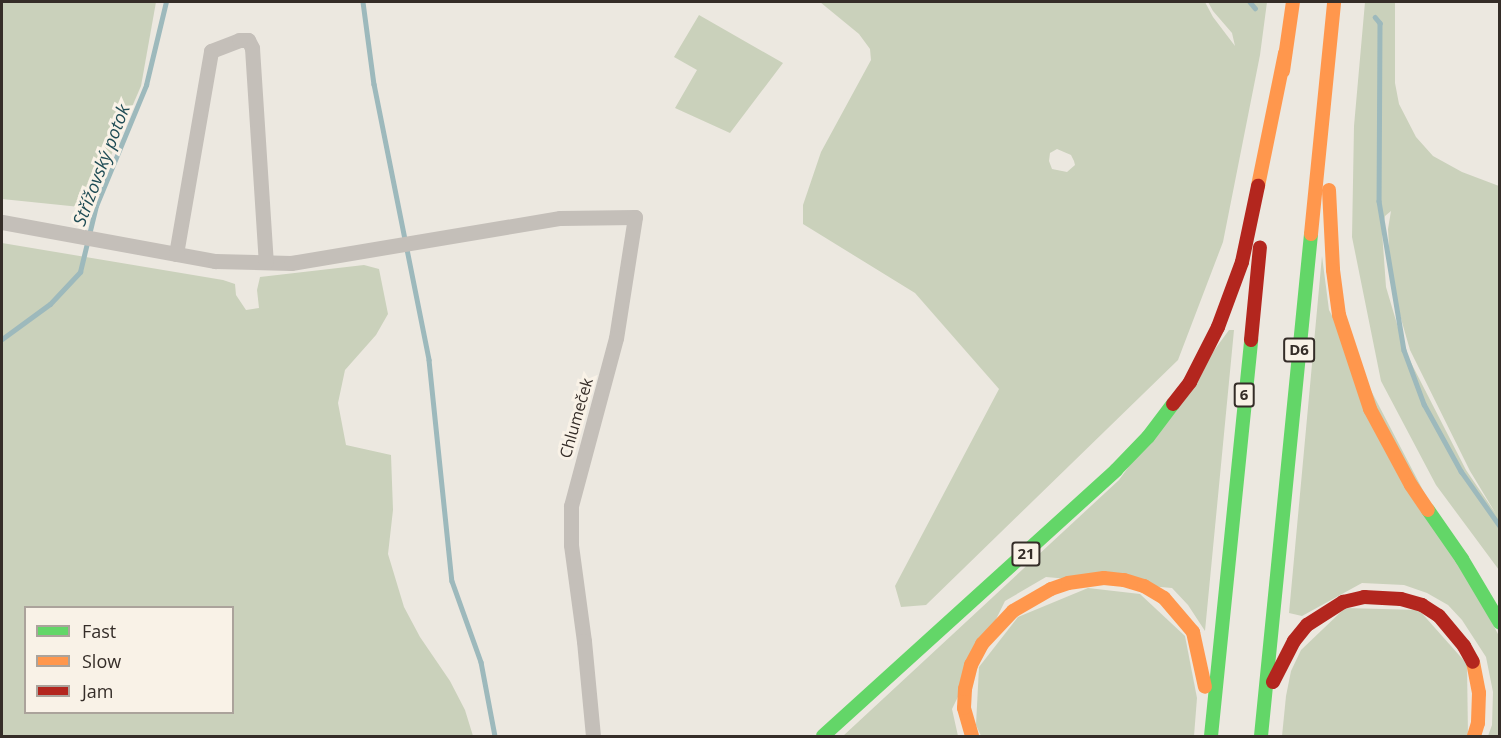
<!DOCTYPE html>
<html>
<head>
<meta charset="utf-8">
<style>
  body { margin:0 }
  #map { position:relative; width:1501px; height:738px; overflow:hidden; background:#ece8e0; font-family:"Open Sans",sans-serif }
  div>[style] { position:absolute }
  .green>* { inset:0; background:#cad1bb }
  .stream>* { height:4.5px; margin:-2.25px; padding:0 2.25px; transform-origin:2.25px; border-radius:2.25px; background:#9db9bc }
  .street>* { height:15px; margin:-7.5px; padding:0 7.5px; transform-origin:7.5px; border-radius:7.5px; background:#c4bfb9 }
  .fast>* { height:14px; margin:-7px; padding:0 7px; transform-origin:7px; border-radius:7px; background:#63d668 }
  .slow>* { height:14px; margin:-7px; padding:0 7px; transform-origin:7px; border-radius:7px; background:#ff974d }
  .jam>* { height:14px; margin:-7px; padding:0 7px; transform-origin:7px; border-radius:7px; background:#b3261e }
  span { translate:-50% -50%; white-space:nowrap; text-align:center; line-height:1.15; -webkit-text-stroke:6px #f9f2e7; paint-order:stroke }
  .shield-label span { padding:2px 4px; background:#f9f2e7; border:2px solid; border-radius:4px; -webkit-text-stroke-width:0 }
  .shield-label { font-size:15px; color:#352d28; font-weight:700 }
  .street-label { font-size:16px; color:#352d28 }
  .water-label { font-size:18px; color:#1f4c55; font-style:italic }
  .frame { position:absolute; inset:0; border:3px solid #352d28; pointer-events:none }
  .legend { position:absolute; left:24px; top:606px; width:210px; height:108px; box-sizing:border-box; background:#f9f2e7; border:2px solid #aba39b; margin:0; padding:8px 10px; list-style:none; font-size:18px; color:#352d28 }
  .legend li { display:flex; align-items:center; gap:12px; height:30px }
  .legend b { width:30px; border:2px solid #aba39b }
</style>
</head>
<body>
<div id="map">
  <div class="green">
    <div style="clip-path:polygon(2px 2px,156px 2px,141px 86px,100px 181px,80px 207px,2px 199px)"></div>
    <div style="clip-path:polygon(evenodd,820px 2px,1205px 2px,1213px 17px,1235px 46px,1232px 33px,1213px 11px,1208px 2px,1267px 2px,1260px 55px,1223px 242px,1178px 360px,926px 605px,901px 607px,895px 586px,999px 389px,915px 293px,803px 224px,803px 205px,821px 152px,871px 60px,870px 49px,859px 34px,820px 2px,1057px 149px,1071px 155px,1074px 161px,1075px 165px,1067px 172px,1052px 169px,1049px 161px,1050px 153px,1057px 149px)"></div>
    <div style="clip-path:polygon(evenodd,1365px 2px,1395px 2px,1395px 83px,1399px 104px,1416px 137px,1433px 156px,1462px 172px,1499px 186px,1499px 570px,1436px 485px,1381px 381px,1352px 237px,1354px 126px,1365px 2px,1391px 211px,1388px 229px,1391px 284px,1410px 350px,1470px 471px,1496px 514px,1466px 470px,1405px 351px,1386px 287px,1382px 231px,1385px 216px,1391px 211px)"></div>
    <div style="clip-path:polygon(699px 15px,783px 63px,730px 133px,675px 108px,697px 70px,674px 57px)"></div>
    <div style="clip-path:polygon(evenodd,2px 243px,223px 280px,235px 284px,236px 295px,246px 310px,259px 308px,257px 290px,260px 277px,364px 265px,379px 269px,388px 314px,376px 335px,345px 370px,338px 403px,346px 445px,391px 455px,393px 510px,388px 554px,404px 607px,420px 637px,450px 681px,465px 710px,473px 736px,2px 736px,2px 243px,26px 608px,232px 608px,232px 712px,26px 712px,26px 608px)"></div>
    <div style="clip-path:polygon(1322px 256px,1329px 310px,1499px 636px,1499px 736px,1488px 736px,1492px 725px,1493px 692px,1486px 657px,1462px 620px,1448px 605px,1427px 593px,1404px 585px,1362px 583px,1302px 616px,1289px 613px)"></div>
    <div style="clip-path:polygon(1229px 330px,1234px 330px,1205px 631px,1188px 605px,1172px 588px,1046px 577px,1005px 601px,952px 709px,958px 736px,843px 736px,1119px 480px)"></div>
    <div style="clip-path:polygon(1088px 588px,1140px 594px,1185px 636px,1197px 698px,1194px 736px,981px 736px,976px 725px,979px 667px,1018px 617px)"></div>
    <div style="clip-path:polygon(1345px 608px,1419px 610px,1467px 664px,1468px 736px,1282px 736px,1286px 696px,1291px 671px,1301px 650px)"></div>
  </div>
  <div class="stream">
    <div style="left:363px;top:2px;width:83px;rotate:82.4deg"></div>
    <div style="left:374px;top:84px;width:281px;rotate:78.7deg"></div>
    <div style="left:429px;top:360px;width:222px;rotate:84.1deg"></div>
    <div style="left:452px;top:581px;width:86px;rotate:70.3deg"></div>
    <div style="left:481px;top:662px;width:75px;rotate:79.3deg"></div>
    <div style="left:1250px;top:2px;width:8px;rotate:50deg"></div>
    <div style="left:1375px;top:17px;width:8px;rotate:50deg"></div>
    <div style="left:1380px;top:23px;width:178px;rotate:90.3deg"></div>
    <div style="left:1379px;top:201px;width:151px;rotate:80.5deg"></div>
    <div style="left:1404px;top:350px;width:58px;rotate:69.7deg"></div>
    <div style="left:1424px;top:404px;width:77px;rotate:61.1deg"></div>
    <div style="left:1461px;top:471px;width:67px;rotate:54.7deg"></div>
    <div style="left:2px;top:339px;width:59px;rotate:-36.1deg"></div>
    <div style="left:50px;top:304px;width:44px;rotate:-46.8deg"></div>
    <div style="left:80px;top:272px;width:68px;rotate:-76.4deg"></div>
    <div style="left:96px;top:206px;width:131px;rotate:-67.5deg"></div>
    <div style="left:146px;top:85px;width:85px;rotate:-76.5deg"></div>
  </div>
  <div class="street">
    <div style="left:2px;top:222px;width:217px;rotate:10.4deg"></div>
    <div style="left:215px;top:261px;width:76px;rotate:1.5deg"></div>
    <div style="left:291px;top:263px;width:273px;rotate:-9.5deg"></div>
    <div style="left:560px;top:218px;width:75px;rotate:-0.8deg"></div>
    <div style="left:635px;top:217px;width:122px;rotate:98.9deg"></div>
    <div style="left:616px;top:338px;width:174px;rotate:105deg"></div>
    <div style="left:571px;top:506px;width:39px;rotate:90deg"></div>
    <div style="left:571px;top:545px;width:97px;rotate:82.3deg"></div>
    <div style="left:584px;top:641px;width:95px;rotate:84.6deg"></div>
    <div style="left:176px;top:254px;width:206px;rotate:-80.2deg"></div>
    <div style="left:211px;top:51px;width:30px;rotate:-21deg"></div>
    <div style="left:239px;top:40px;width:9px"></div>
    <div style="left:248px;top:40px;width:9px;rotate:63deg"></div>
    <div style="left:252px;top:48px;width:214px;rotate:86.3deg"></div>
  </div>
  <div class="fast">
    <div style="left:1428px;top:510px;width:60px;rotate:55.2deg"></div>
    <div style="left:1462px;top:559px;width:74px;rotate:59.3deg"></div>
    <div style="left:823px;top:736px;width:396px;rotate:-42.2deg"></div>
    <div style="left:1116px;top:470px;width:46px;rotate:-45.9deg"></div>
    <div style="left:1148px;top:437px;width:41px;rotate:-52.9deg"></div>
    <div style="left:1211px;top:736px;width:398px;rotate:-84.2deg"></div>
    <div style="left:1261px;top:736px;width:504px;rotate:-84.31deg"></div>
  </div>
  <div class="slow">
    <div style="left:1283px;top:71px;width:70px;rotate:-81.8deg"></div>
    <div style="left:1258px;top:186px;width:136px;rotate:-78.5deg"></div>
    <div style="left:1329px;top:190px;width:80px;rotate:87.1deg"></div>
    <div style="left:1333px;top:270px;width:45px;rotate:82.4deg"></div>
    <div style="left:1339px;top:315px;width:99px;rotate:71.7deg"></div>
    <div style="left:1370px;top:409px;width:86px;rotate:61.7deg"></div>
    <div style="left:1411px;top:485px;width:30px;rotate:56deg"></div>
    <div style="left:1311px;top:234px;width:233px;rotate:-84.3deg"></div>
    <div style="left:1473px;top:662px;width:32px;rotate:79deg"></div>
    <div style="left:1479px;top:693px;width:30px;rotate:92deg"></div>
    <div style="left:1478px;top:723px;width:14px;rotate:107deg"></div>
    <div style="left:972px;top:736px;width:29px;rotate:-106deg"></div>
    <div style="left:964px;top:708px;width:19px;rotate:-87deg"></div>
    <div style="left:965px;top:689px;width:25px;rotate:-76deg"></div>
    <div style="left:971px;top:665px;width:24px;rotate:-62deg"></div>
    <div style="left:982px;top:644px;width:45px;rotate:-46.8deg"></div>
    <div style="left:1013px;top:611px;width:44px;rotate:-30.1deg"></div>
    <div style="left:1051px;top:589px;width:18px;rotate:-19deg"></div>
    <div style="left:1068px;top:583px;width:36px;rotate:-8deg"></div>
    <div style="left:1104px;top:578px;width:20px;rotate:6deg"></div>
    <div style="left:1124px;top:580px;width:21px;rotate:17deg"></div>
    <div style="left:1144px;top:586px;width:23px;rotate:31deg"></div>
    <div style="left:1164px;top:598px;width:45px;rotate:49.5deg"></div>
    <div style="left:1193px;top:632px;width:56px;rotate:77.7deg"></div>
  </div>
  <div class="jam">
    <div style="left:1251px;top:340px;width:93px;rotate:-84.5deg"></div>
    <div style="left:1173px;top:404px;width:28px;rotate:-52deg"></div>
    <div style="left:1190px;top:382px;width:62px;rotate:-63deg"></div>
    <div style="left:1218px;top:327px;width:69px;rotate:-69.7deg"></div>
    <div style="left:1242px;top:262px;width:78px;rotate:-78.1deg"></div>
    <div style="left:1273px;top:682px;width:46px;rotate:-62.9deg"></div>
    <div style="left:1294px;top:641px;width:21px;rotate:-51deg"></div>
    <div style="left:1307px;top:625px;width:43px;rotate:-32.6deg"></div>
    <div style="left:1343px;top:602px;width:22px;rotate:-13deg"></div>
    <div style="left:1364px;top:597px;width:37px;rotate:3deg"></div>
    <div style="left:1401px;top:599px;width:22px;rotate:16deg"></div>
    <div style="left:1422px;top:605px;width:20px;rotate:33deg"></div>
    <div style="left:1439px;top:616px;width:39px;rotate:50deg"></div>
    <div style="left:1464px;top:646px;width:18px;rotate:61deg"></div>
  </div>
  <div class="shield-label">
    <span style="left:1299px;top:350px">D6</span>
    <span style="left:1244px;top:395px">6</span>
    <span style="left:1026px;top:554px">21</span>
  </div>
  <div class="street-label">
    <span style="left:576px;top:418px;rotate:-74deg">Chlumeček</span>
  </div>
  <div class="water-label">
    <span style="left:101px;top:165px;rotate:-69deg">Střížovský potok</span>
  </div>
  <div class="frame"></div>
  <ul class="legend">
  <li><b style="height:8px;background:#63d668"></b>Fast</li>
  <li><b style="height:8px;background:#ff974d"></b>Slow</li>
  <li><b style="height:8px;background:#b3261e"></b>Jam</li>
  </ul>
</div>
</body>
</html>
